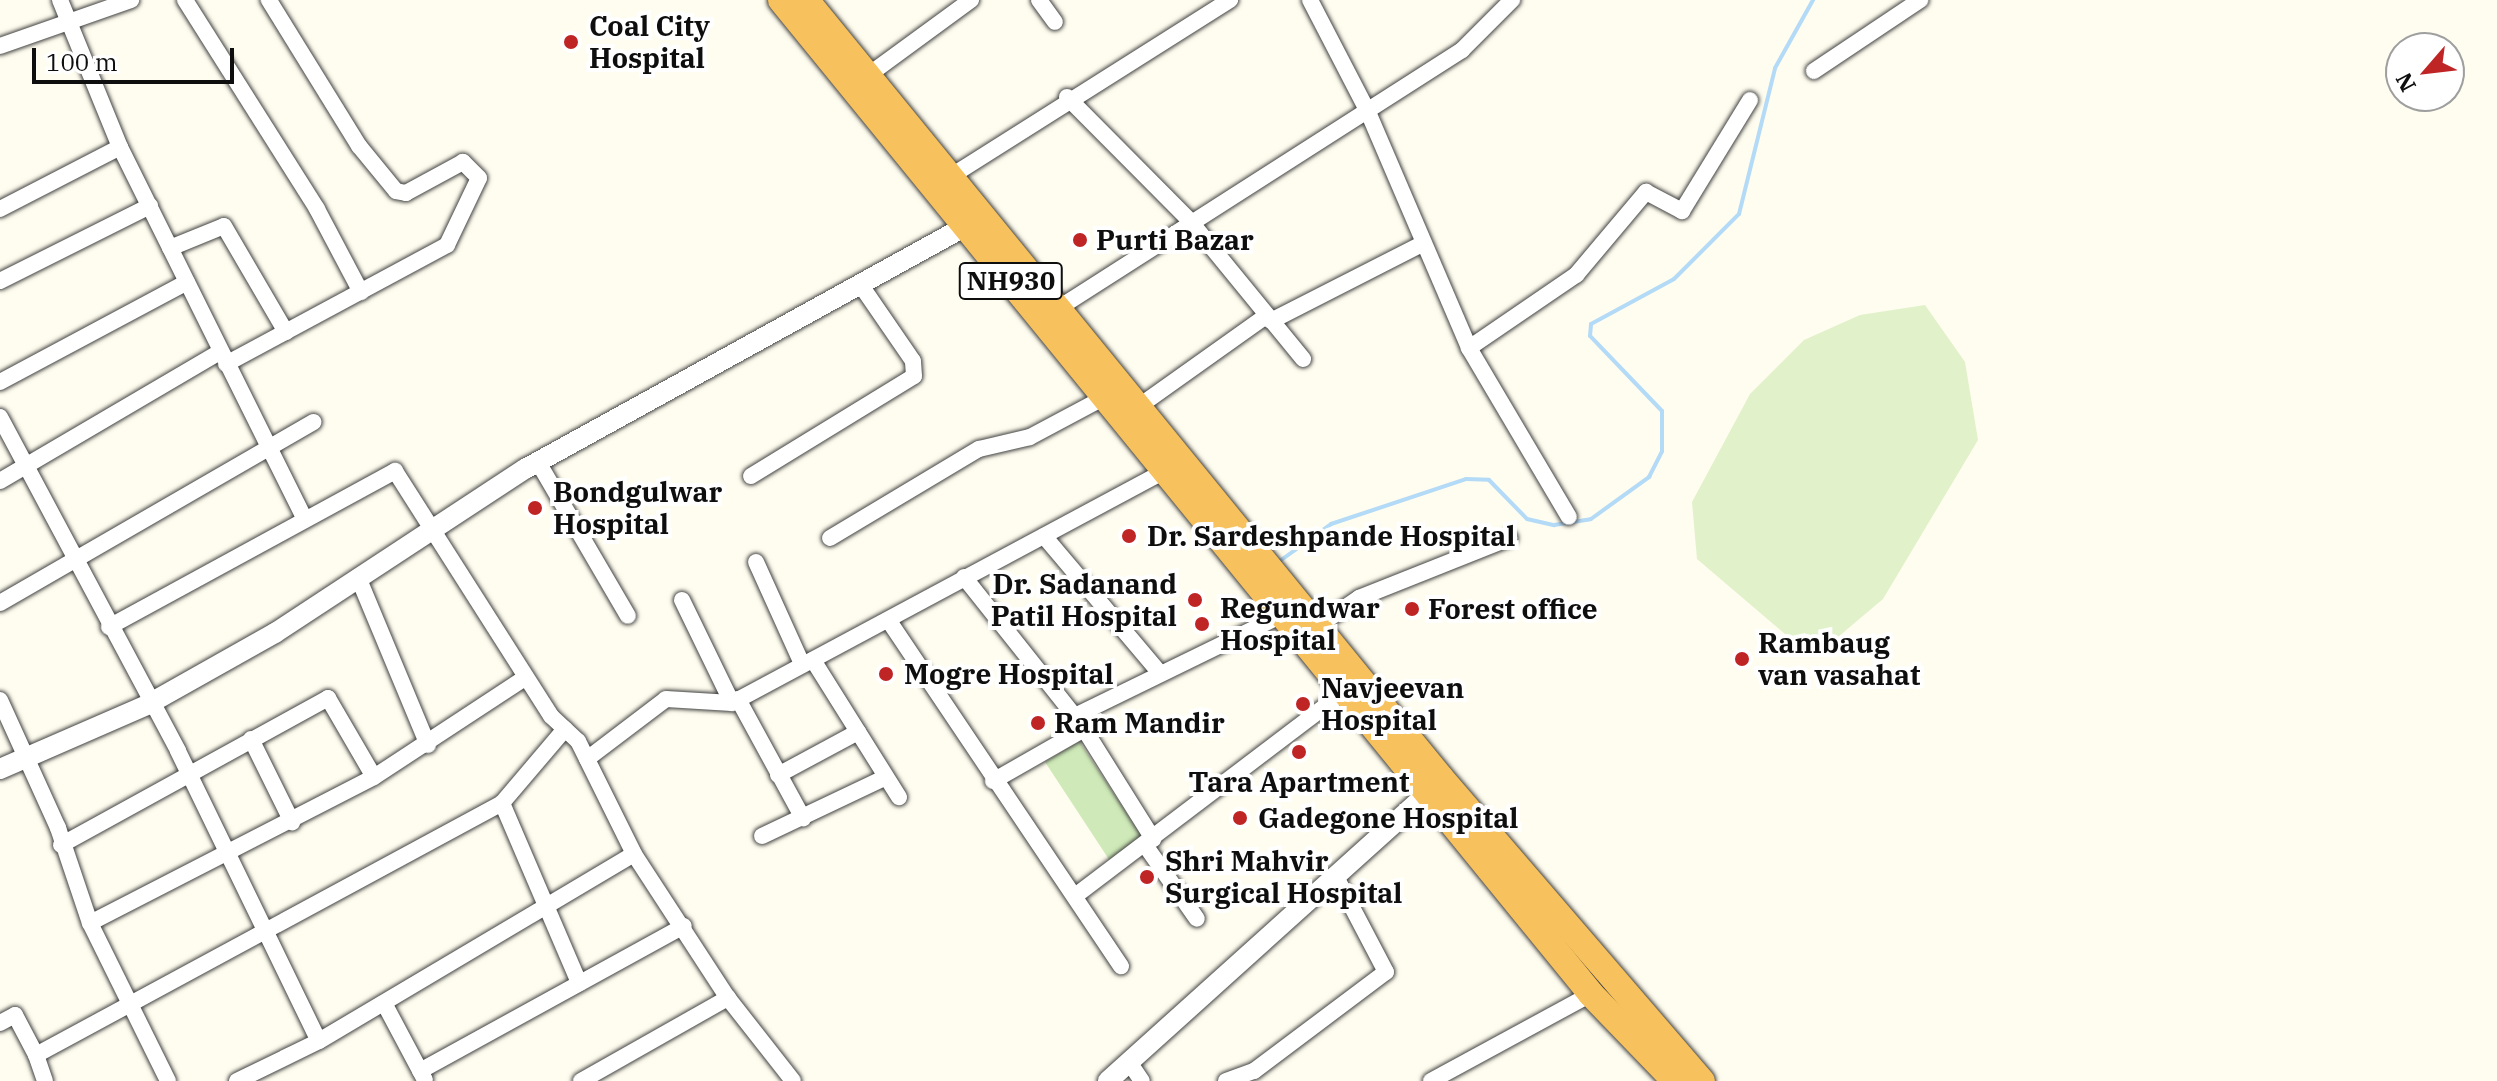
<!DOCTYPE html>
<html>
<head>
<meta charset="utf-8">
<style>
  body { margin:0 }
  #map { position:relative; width:2497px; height:1081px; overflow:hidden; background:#fffdef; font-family:"IBM Plex Serif",serif }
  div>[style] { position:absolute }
  .green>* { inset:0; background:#cfeab8 }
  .pitch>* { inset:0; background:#e1f1ca }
  .stream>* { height:4px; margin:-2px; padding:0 2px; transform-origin:2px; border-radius:2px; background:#b3daf7 }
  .roads { filter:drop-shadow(0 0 2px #414141) drop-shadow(0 0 2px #414141) }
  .minor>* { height:16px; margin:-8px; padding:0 8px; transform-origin:8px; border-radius:8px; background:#fff }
  .tertiary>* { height:20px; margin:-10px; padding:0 10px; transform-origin:10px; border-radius:10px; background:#fff }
  .trunk>* { height:26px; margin:-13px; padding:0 13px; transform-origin:13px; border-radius:13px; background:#f7c25d }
  .dots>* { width:22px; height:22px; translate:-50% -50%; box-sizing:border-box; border:4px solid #fff; border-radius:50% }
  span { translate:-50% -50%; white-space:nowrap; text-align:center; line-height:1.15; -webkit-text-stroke:8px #fff; paint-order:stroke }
  .shield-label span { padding:2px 6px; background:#fff; border:2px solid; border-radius:6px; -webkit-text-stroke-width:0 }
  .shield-label { font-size:26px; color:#0e0e0e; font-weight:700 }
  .poi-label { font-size:28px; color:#0e0e0e; font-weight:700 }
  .left { translate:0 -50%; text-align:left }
  .right { translate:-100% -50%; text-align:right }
  .north { position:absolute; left:2385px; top:32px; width:80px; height:80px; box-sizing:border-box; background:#fff; border:2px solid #9f9f9f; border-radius:50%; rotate:242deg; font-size:22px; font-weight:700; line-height:32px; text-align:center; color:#0e0e0e }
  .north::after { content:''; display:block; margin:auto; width:28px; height:36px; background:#bf2525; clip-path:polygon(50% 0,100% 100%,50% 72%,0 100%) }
  .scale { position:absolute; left:32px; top:48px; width:202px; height:36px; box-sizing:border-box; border:4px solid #0e0e0e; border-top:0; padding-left:10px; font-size:24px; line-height:28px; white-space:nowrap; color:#0e0e0e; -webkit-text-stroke:6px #fff; paint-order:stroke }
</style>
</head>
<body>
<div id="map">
  <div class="green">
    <div style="clip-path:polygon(1079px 741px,1143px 838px,1110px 861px,1045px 762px)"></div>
  </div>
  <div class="pitch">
    <div style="clip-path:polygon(1925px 305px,1965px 362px,1978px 440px,1883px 599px,1838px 637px,1792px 640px,1697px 559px,1692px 502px,1750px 394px,1804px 340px,1860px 315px)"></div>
  </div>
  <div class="stream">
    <div style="left:1277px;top:563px;width:67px;rotate:-35.8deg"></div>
    <div style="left:1331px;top:524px;width:142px;rotate:-18.4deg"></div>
    <div style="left:1466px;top:479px;width:23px;rotate:2deg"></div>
    <div style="left:1489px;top:480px;width:54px;rotate:45.7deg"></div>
    <div style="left:1527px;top:519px;width:28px;rotate:13deg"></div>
    <div style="left:1554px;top:525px;width:37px;rotate:-9deg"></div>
    <div style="left:1591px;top:519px;width:72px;rotate:-35.9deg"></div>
    <div style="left:1649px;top:477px;width:29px;rotate:-63deg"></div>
    <div style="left:1662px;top:451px;width:40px;rotate:-90deg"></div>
    <div style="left:1662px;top:411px;width:104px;rotate:-133.8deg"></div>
    <div style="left:1590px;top:336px;width:12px;rotate:-85deg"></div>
    <div style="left:1591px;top:324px;width:94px;rotate:-28.5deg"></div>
    <div style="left:1674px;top:279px;width:92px;rotate:-45deg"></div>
    <div style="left:1739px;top:214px;width:150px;rotate:-76.1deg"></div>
    <div style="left:1775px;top:68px;width:78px;rotate:-60.8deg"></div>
  </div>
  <div class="roads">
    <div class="minor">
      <div style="left:60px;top:0;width:159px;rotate:67.8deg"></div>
      <div style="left:185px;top:0;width:247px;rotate:57.7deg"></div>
      <div style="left:317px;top:209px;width:94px;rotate:62.1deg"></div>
      <div style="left:1039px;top:0;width:27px;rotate:54deg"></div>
      <div style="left:1310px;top:0;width:126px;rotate:62.6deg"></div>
      <div style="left:1368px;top:112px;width:257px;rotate:66.8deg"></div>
      <div style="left:1469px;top:348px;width:130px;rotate:-34.3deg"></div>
      <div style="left:1576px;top:275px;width:109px;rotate:-49.9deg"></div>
      <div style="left:1646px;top:192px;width:41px;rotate:27.8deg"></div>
      <div style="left:1682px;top:211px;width:130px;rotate:-58.5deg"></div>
      <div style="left:0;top:46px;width:139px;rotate:-19.3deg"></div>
      <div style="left:1814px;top:71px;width:128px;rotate:-33.8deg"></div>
      <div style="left:863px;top:79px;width:134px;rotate:-36.2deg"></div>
      <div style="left:1067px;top:97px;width:176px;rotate:45.2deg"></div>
      <div style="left:1191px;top:222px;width:177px;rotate:50.7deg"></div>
      <div style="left:953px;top:175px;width:328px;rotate:-32.3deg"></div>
      <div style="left:0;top:209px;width:135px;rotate:-27.3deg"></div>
      <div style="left:120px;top:147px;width:413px;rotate:63.6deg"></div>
      <div style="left:170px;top:248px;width:58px;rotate:-22.2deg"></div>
      <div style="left:224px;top:226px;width:123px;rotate:59.7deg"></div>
      <div style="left:0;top:281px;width:168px;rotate:-26.6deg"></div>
      <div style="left:1051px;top:313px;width:488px;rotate:-32.6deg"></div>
      <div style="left:1462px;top:50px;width:71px;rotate:-45deg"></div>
      <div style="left:1271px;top:321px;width:167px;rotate:-27deg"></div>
      <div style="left:1469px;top:348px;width:196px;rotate:59.4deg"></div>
      <div style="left:226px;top:364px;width:251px;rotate:-28.3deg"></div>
      <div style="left:447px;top:245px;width:74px;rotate:-64.5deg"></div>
      <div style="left:479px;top:178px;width:23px;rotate:-135deg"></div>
      <div style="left:463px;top:162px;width:65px;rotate:151.5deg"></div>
      <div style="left:406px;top:193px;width:10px;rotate:-169deg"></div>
      <div style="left:396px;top:191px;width:58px;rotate:-129.4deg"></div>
      <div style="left:359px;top:146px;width:172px;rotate:-121.7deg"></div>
      <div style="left:0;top:382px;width:212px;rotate:-28.1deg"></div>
      <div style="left:1131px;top:412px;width:166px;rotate:-35.4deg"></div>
      <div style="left:0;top:417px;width:378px;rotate:61.9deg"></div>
      <div style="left:178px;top:751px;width:322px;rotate:64.1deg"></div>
      <div style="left:538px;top:462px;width:178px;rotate:59.7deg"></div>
      <div style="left:751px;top:476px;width:191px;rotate:-31.5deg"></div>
      <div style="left:914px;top:376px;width:15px;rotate:-94deg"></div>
      <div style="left:913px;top:361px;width:93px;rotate:-124.5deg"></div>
      <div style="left:0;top:481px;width:255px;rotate:-30.4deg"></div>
      <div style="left:1044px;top:536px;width:177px;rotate:49.8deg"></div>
      <div style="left:830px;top:538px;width:174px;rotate:-30.9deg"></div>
      <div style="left:979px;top:449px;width:52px;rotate:-13.2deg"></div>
      <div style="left:1030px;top:437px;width:85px;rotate:-28.1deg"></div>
      <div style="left:756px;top:562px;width:112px;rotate:65.7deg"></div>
      <div style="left:358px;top:577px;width:182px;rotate:67.4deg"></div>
      <div style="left:964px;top:577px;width:188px;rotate:51.5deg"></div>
      <div style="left:1081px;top:724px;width:136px;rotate:57.9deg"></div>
      <div style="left:682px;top:600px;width:114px;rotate:64.1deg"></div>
      <div style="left:0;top:603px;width:362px;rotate:-30deg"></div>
      <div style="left:889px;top:621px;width:416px;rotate:56.1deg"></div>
      <div style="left:1318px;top:626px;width:50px;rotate:-34.3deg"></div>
      <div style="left:1359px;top:598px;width:162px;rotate:-21.7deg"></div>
      <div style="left:109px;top:627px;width:326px;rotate:-28.6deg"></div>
      <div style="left:395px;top:471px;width:290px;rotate:57.5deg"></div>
      <div style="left:551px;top:716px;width:37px;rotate:43deg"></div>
      <div style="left:578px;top:741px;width:126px;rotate:63.6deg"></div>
      <div style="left:634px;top:854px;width:172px;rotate:56.9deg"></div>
      <div style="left:728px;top:998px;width:105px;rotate:51.9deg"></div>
      <div style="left:813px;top:660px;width:162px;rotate:57.9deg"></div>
      <div style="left:738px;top:699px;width:136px;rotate:61.4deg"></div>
      <div style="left:0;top:700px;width:141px;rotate:65.6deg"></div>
      <div style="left:58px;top:828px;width:100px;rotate:71.4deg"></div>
      <div style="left:90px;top:923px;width:176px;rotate:63.7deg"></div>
      <div style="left:1075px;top:716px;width:230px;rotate:-26deg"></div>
      <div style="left:251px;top:739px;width:93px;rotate:63.7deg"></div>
      <div style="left:587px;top:759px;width:99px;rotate:-37.2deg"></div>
      <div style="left:666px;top:699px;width:66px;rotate:3.5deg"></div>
      <div style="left:732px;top:703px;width:493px;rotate:-28.2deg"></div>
      <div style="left:778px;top:775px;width:91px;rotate:-28.3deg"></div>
      <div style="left:993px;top:781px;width:105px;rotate:-29.7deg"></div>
      <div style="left:502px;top:803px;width:196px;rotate:66.8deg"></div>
      <div style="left:762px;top:836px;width:137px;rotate:-25.4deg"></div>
      <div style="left:61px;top:845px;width:305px;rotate:-28.8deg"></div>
      <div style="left:328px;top:698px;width:91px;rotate:59.8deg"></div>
      <div style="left:1145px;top:845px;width:90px;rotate:54.9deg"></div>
      <div style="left:1075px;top:896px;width:338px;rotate:-37.2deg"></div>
      <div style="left:90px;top:923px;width:319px;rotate:-27.2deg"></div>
      <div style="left:374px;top:777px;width:181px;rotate:-33.3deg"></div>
      <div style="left:384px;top:1003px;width:87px;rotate:62deg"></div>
      <div style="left:0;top:1023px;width:17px;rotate:-28deg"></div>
      <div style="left:15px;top:1015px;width:45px;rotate:62.3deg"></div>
      <div style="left:1129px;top:1062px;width:23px;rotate:56deg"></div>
      <div style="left:420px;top:1071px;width:301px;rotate:-28.8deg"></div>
      <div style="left:45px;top:1081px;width:28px;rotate:-109deg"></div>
      <div style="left:36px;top:1055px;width:530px;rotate:-28.4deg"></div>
      <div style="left:502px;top:803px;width:97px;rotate:-49.6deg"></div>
      <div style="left:237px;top:1081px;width:91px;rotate:-26deg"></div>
      <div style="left:319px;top:1041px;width:366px;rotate:-30.7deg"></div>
      <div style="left:581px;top:1081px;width:169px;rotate:-29.5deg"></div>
      <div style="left:1226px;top:1081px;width:30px;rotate:-20deg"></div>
      <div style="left:1254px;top:1071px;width:165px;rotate:-36.9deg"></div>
      <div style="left:1386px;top:972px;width:110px;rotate:-117.7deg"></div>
      <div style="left:1431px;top:1081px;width:182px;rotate:-28.5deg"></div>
    </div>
    <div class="tertiary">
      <div style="left:0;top:769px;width:160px;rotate:-23.5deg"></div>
      <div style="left:147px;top:705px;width:147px;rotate:-29.4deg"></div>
      <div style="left:275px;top:633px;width:299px;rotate:-33.3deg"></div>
      <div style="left:525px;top:469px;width:514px;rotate:-28.86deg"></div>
      <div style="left:1108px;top:1081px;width:428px;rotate:-42deg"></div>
    </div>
    <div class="trunk">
      <div style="left:781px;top:0;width:1282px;rotate:50.82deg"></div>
      <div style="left:1591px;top:994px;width:117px;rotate:46deg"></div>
      <div style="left:806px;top:0;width:1004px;rotate:50.78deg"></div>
      <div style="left:1441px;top:778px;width:400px;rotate:49.3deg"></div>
    </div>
  </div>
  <div class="dots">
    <div style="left:571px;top:42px;background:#bf2525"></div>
    <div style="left:1080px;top:240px;background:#bf2525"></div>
    <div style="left:535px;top:508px;background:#bf2525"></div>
    <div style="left:1129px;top:536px;background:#bf2525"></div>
    <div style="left:1195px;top:600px;background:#bf2525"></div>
    <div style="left:1412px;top:609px;background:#bf2525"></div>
    <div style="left:1202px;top:624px;background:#bf2525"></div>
    <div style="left:1742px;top:659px;background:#bf2525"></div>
    <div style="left:886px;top:674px;background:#bf2525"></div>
    <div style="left:1303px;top:704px;background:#bf2525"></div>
    <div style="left:1038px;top:723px;background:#bf2525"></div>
    <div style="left:1299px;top:752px;background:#bf2525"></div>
    <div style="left:1240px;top:818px;background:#bf2525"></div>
    <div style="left:1147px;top:877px;background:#bf2525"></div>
  </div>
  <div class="shield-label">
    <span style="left:1011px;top:281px">NH930</span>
  </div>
  <div class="poi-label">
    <span class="left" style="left:589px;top:42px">Coal City<br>Hospital</span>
    <span class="left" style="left:1096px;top:240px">Purti Bazar</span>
    <span class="left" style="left:553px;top:508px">Bondgulwar<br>Hospital</span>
    <span class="left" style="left:1147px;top:536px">Dr. Sardeshpande Hospital</span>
    <span class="right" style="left:1177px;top:600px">Dr. Sadanand<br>Patil Hospital</span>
    <span class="left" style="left:1220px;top:624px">Regundwar<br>Hospital</span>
    <span class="left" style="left:1428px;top:609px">Forest office</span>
    <span class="left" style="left:1758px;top:659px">Rambaug<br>van vasahat</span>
    <span class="left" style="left:904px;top:674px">Mogre Hospital</span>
    <span class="left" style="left:1321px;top:704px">Navjeevan<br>Hospital</span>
    <span class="left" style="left:1054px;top:723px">Ram Mandir</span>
    <span style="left:1299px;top:782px">Tara Apartment</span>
    <span class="left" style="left:1258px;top:818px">Gadegone Hospital</span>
    <span class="left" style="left:1165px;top:877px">Shri Mahvir<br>Surgical Hospital</span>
  </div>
  <div class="north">N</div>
  <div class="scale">100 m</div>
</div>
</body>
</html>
